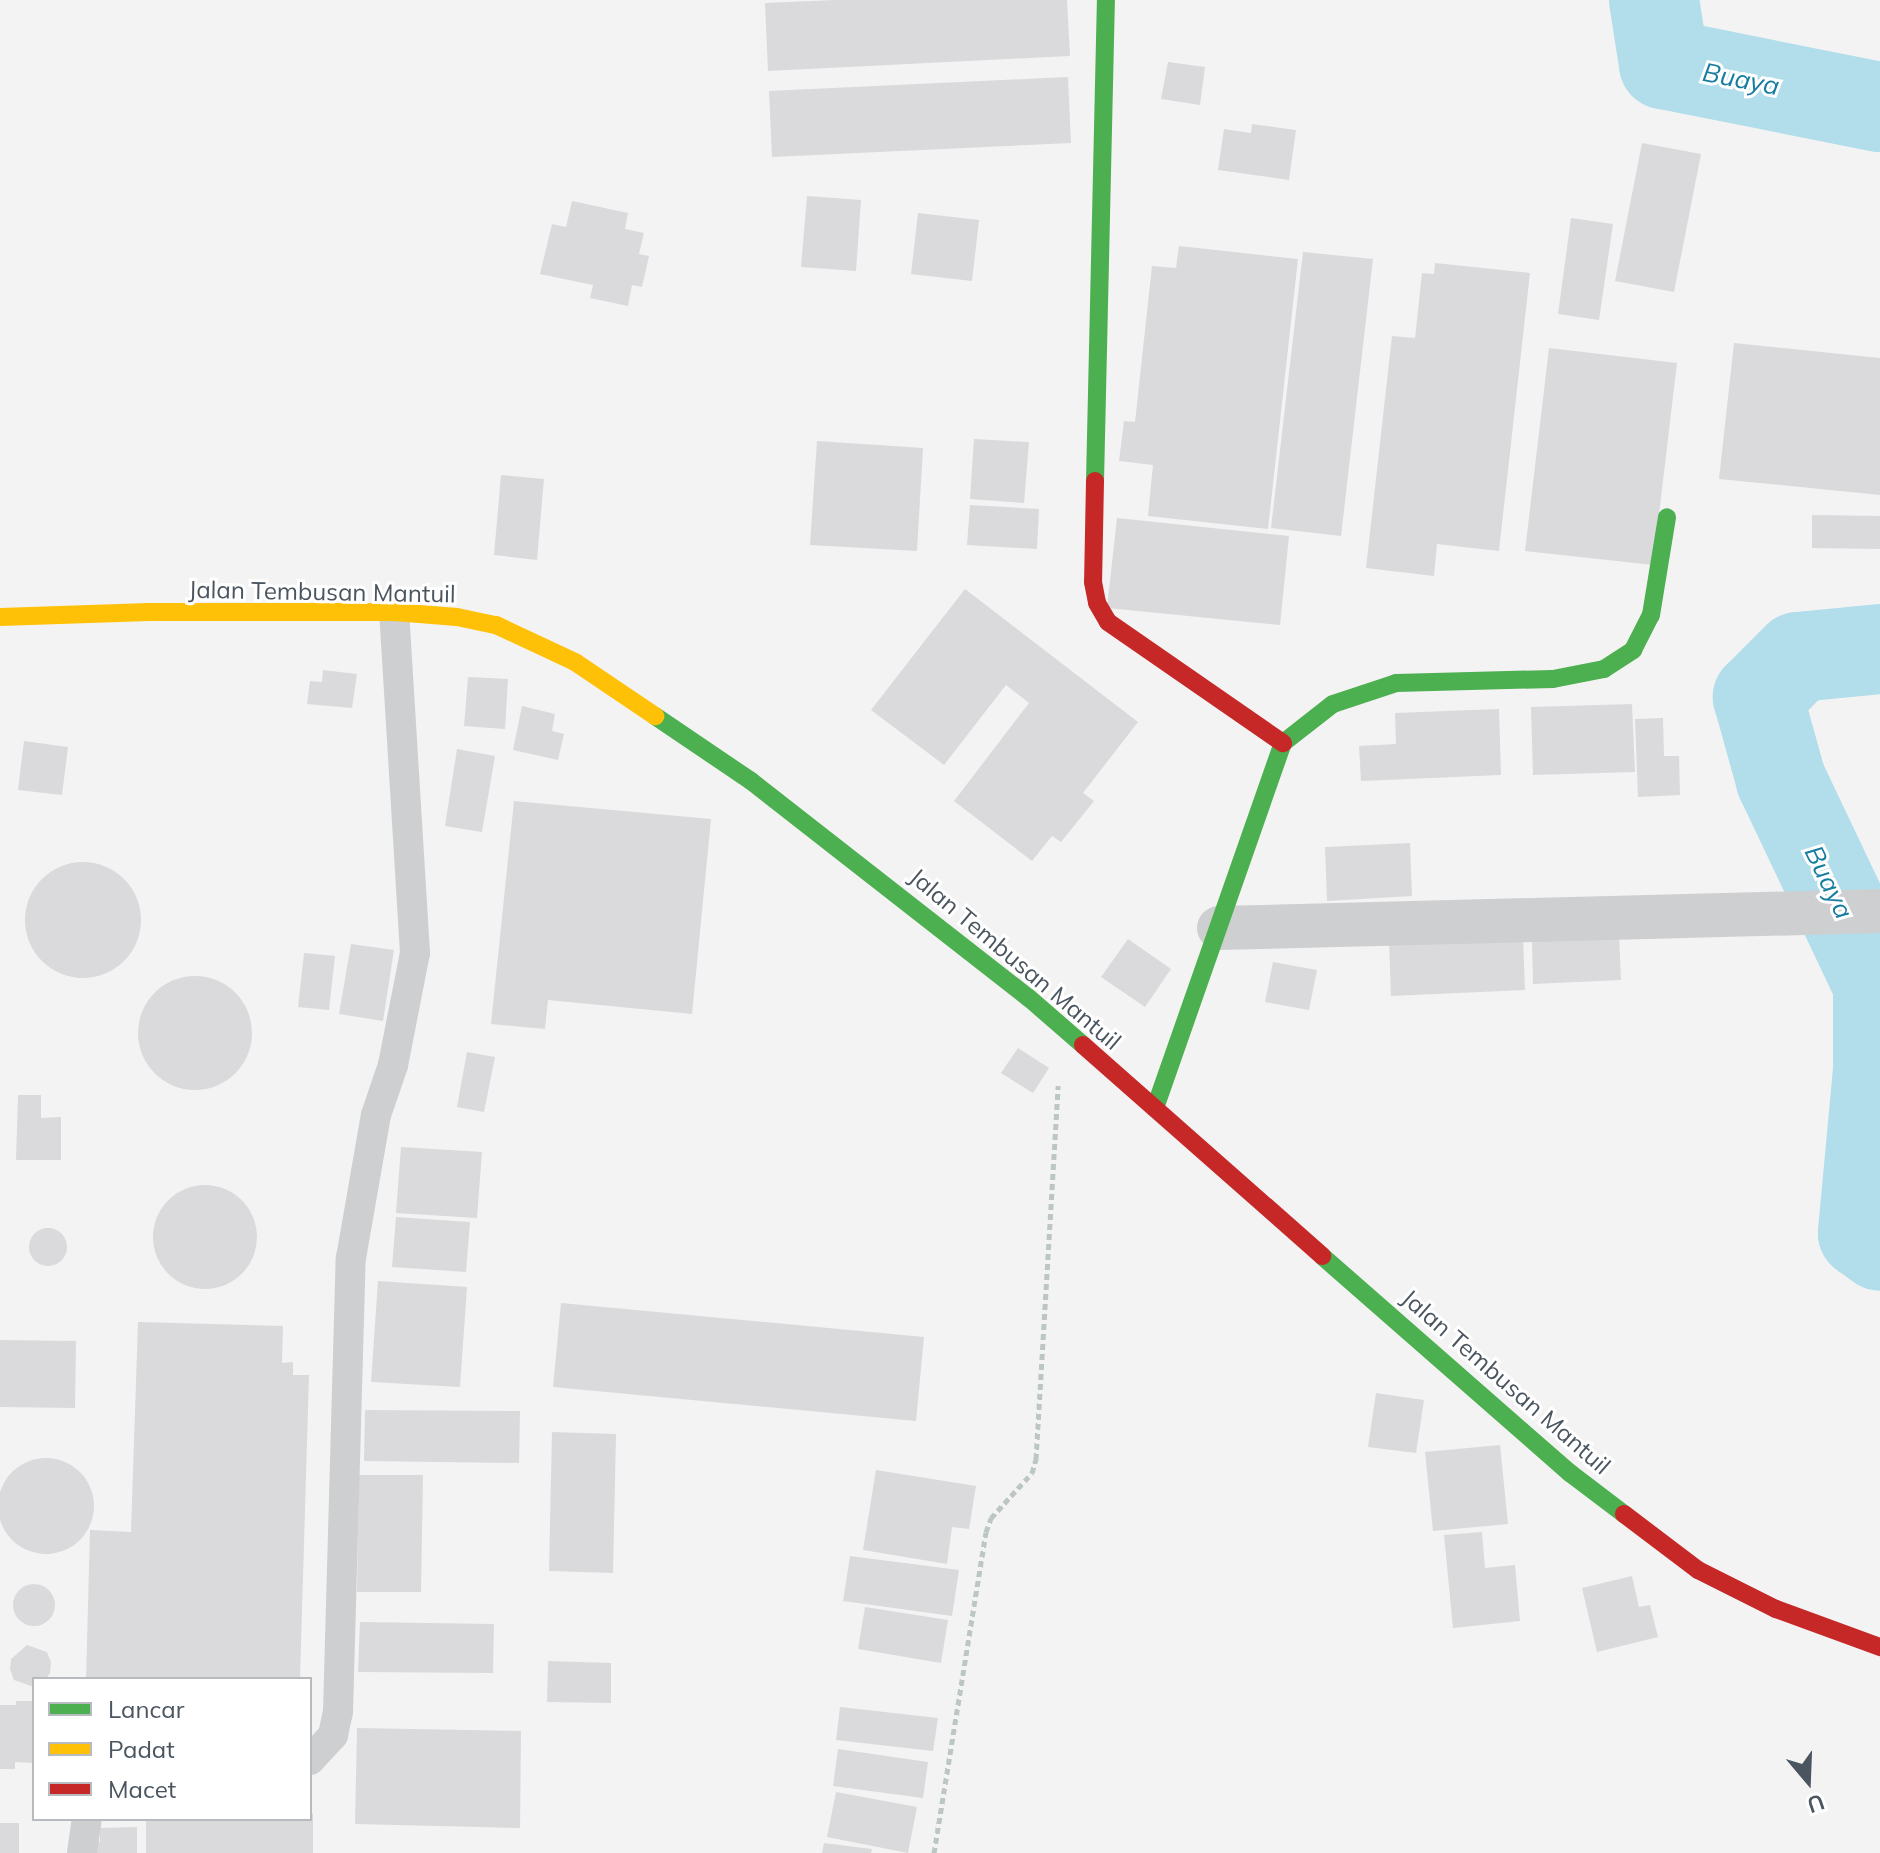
<!DOCTYPE html>
<html>
<head>
<meta charset="utf-8">
<style>
  body { margin:0 }
  #map { position:relative; width:1880px; height:1853px; overflow:hidden; background:#f4f3f3; font-family:Mulish,sans-serif }
  div>[style] { position:absolute }
  .river>* { height:90px; margin:-45px; padding:0 45px; transform-origin:45px; border-radius:45px; background:#b2ddeb }
  .building>* { inset:0; background:#dadadc }
  .round { border-radius:50% }
  .path>* { height:5px; margin-top:-2.5px; transform-origin:0; background:repeating-linear-gradient(90deg,#bcc6c3 0 6px,transparent 0 10px) }
  .lane>* { height:30px; margin:-15px; padding:0 15px; transform-origin:15px; border-radius:15px; background:#cdcfd1 }
  .street>* { height:44px; margin:-22px; padding:0 22px; transform-origin:22px; border-radius:22px; background:#cdcfd1 }
  .fast>* { height:18px; margin:-9px; padding:0 9px; transform-origin:9px; border-radius:9px; background:#4caf50 }
  .slow>* { height:18px; margin:-9px; padding:0 9px; transform-origin:9px; border-radius:9px; background:#ffc107 }
  .jam>* { height:18px; margin:-9px; padding:0 9px; transform-origin:9px; border-radius:9px; background:#c62828 }
  span { translate:-50% -50%; white-space:nowrap; text-align:center; line-height:1.15; -webkit-text-stroke:6px #fff; paint-order:stroke }
  .street-label { font-size:24px; color:#4b555f }
  .water-label { font-size:26px; color:#167ca0; font-style:italic }
  .legend { position:absolute; left:32px; top:1677px; width:280px; height:144px; box-sizing:border-box; background:#fff; border:2px solid #b7bbbf; margin:0; padding:10px 14px; list-style:none; font-size:24px; color:#4b555f }
  .legend li { display:flex; align-items:center; gap:16px; height:40px }
  .legend b { width:40px; border:2px solid #b7bbbf }
  .north { position:absolute; left:1768px; top:1741px; width:80px; height:80px; -webkit-text-stroke:6px #fff; paint-order:stroke; rotate:161deg; font-size:22px; font-weight:700; line-height:32px; text-align:center; color:#4b555f }
  .north::after { content:''; display:block; margin:auto; width:28px; height:36px; background:#4b555f; clip-path:polygon(50% 0,100% 100%,50% 72%,0 100%) }
</style>
</head>
<body>
<div id="map">
  <div class="river">
    <div style="left:1654px;top:0;width:65px;rotate:81.1deg"></div>
    <div style="left:1664px;top:64px;width:220px;rotate:11.3deg"></div>
    <div style="left:1880px;top:649px;width:82px;rotate:174.4deg"></div>
    <div style="left:1798px;top:657px;width:57px;rotate:135deg"></div>
    <div style="left:1758px;top:697px;width:86px;rotate:74.5deg"></div>
    <div style="left:1781px;top:780px;width:226px;rotate:64.6deg"></div>
    <div style="left:1878px;top:984px;width:86px;rotate:90deg"></div>
    <div style="left:1878px;top:1070px;width:164px;rotate:95.3deg"></div>
    <div style="left:1863px;top:1233px;width:21px;rotate:37deg"></div>
  </div>
  <div class="building">
    <div style="clip-path:polygon(834px 0,1067px 0,1070px 56px,768px 71px,765px 3px)"></div>
    <div style="clip-path:polygon(1168px 62px,1205px 67px,1200px 105px,1161px 99px)"></div>
    <div style="clip-path:polygon(1068px 77px,1071px 143px,772px 157px,769px 91px)"></div>
    <div style="clip-path:polygon(1252px 124px,1296px 130px,1289px 180px,1218px 170px,1224px 129px,1251px 133px)"></div>
    <div style="clip-path:polygon(1642px 143px,1701px 154px,1674px 292px,1615px 281px)"></div>
    <div style="clip-path:polygon(807px 196px,861px 200px,856px 271px,801px 267px)"></div>
    <div style="clip-path:polygon(572px 201px,628px 213px,625px 229px,644px 233px,639px 254px,649px 256px,642px 287px,632px 285px,628px 306px,590px 298px,593px 285px,540px 274px,552px 224px,566px 227px)"></div>
    <div style="clip-path:polygon(918px 213px,979px 220px,972px 281px,911px 274px)"></div>
    <div style="clip-path:polygon(1571px 218px,1613px 224px,1599px 320px,1558px 314px)"></div>
    <div style="clip-path:polygon(1179px 246px,1298px 259px,1268px 529px,1148px 516px,1153px 465px,1119px 461px,1124px 421px,1135px 422px,1152px 266px,1176px 268px)"></div>
    <div style="clip-path:polygon(1303px 252px,1373px 259px,1341px 536px,1271px 528px)"></div>
    <div style="clip-path:polygon(1435px 263px,1530px 273px,1499px 551px,1437px 544px,1434px 576px,1366px 568px,1392px 336px,1415px 338px,1422px 273px,1434px 274px)"></div>
    <div style="clip-path:polygon(1734px 343px,1880px 358px,1880px 495px,1719px 479px)"></div>
    <div style="clip-path:polygon(1549px 348px,1677px 363px,1653px 565px,1525px 551px)"></div>
    <div style="clip-path:polygon(974px 439px,1029px 442px,1024px 503px,970px 499px)"></div>
    <div style="clip-path:polygon(817px 441px,923px 448px,917px 551px,810px 545px)"></div>
    <div style="clip-path:polygon(501px 475px,544px 479px,537px 560px,494px 555px)"></div>
    <div style="clip-path:polygon(970px 505px,1039px 509px,1037px 549px,967px 545px)"></div>
    <div style="clip-path:polygon(1812px 515px,1880px 516px,1880px 549px,1812px 548px)"></div>
    <div style="clip-path:polygon(1117px 518px,1289px 536px,1280px 625px,1107px 608px)"></div>
    <div style="clip-path:polygon(965px 589px,1138px 722px,1083px 793px,1094px 801px,1061px 842px,1052px 836px,1032px 861px,954px 801px,1029px 703px,1006px 685px,944px 765px,871px 710px)"></div>
    <div style="clip-path:polygon(323px 670px,357px 674px,352px 708px,307px 704px,310px 681px,322px 682px)"></div>
    <div style="clip-path:polygon(468px 677px,508px 679px,505px 729px,464px 726px)"></div>
    <div style="clip-path:polygon(1632px 704px,1635px 772px,1533px 775px,1531px 707px)"></div>
    <div style="clip-path:polygon(522px 706px,555px 714px,552px 731px,564px 734px,558px 760px,513px 750px)"></div>
    <div style="clip-path:polygon(1499px 709px,1501px 775px,1361px 781px,1359px 746px,1396px 744px,1395px 713px)"></div>
    <div style="clip-path:polygon(1663px 718px,1664px 756px,1679px 756px,1680px 795px,1638px 797px,1635px 719px)"></div>
    <div style="clip-path:polygon(24px 741px,68px 747px,62px 795px,18px 790px)"></div>
    <div style="clip-path:polygon(457px 749px,495px 756px,482px 832px,445px 826px)"></div>
    <div style="clip-path:polygon(514px 801px,711px 819px,692px 1014px,548px 1000px,545px 1029px,491px 1024px)"></div>
    <div style="clip-path:polygon(1410px 843px,1412px 896px,1327px 901px,1325px 847px)"></div>
    <div class="round" style="left:25px;top:862px;width:116px;height:116px"></div>
    <div style="clip-path:polygon(1619px 934px,1621px 980px,1533px 984px,1532px 939px)"></div>
    <div style="clip-path:polygon(1523px 936px,1525px 990px,1391px 996px,1389px 941px)"></div>
    <div style="clip-path:polygon(1128px 939px,1171px 969px,1145px 1007px,1101px 977px)"></div>
    <div style="clip-path:polygon(351px 944px,394px 950px,383px 1021px,339px 1014px)"></div>
    <div style="clip-path:polygon(304px 953px,335px 956px,329px 1010px,298px 1007px)"></div>
    <div style="clip-path:polygon(1273px 962px,1317px 970px,1309px 1010px,1265px 1002px)"></div>
    <div class="round" style="left:138px;top:976px;width:114px;height:114px"></div>
    <div style="clip-path:polygon(1018px 1048px,1049px 1068px,1033px 1093px,1001px 1073px)"></div>
    <div style="clip-path:polygon(467px 1052px,495px 1057px,484px 1112px,457px 1107px)"></div>
    <div style="clip-path:polygon(18px 1095px,41px 1095px,41px 1118px,61px 1117px,61px 1160px,16px 1160px)"></div>
    <div style="clip-path:polygon(401px 1147px,482px 1152px,477px 1218px,396px 1213px)"></div>
    <div class="round" style="left:153px;top:1185px;width:104px;height:104px"></div>
    <div style="clip-path:polygon(396px 1217px,470px 1222px,466px 1272px,392px 1267px)"></div>
    <div class="round" style="left:29px;top:1228px;width:38px;height:38px"></div>
    <div style="clip-path:polygon(378px 1281px,467px 1287px,460px 1387px,371px 1382px)"></div>
    <div style="clip-path:polygon(561px 1303px,924px 1337px,916px 1421px,553px 1387px)"></div>
    <div style="clip-path:polygon(138px 1322px,283px 1326px,282px 1363px,293px 1362px,293px 1375px,309px 1375px,300px 1679px,86px 1679px,90px 1530px,131px 1532px)"></div>
    <div style="clip-path:polygon(0 1340px,76px 1341px,75px 1408px,0 1407px)"></div>
    <div style="clip-path:polygon(1376px 1393px,1424px 1400px,1416px 1453px,1368px 1447px)"></div>
    <div style="clip-path:polygon(365px 1410px,520px 1411px,519px 1463px,364px 1461px)"></div>
    <div style="clip-path:polygon(552px 1432px,616px 1434px,613px 1573px,549px 1571px)"></div>
    <div style="clip-path:polygon(1500px 1445px,1508px 1524px,1433px 1531px,1425px 1452px)"></div>
    <div class="round" style="left:-2px;top:1458px;width:96px;height:96px"></div>
    <div style="clip-path:polygon(876px 1470px,976px 1486px,969px 1529px,952px 1527px,947px 1564px,863px 1550px)"></div>
    <div style="clip-path:polygon(359px 1475px,423px 1475px,421px 1592px,357px 1592px)"></div>
    <div style="clip-path:polygon(1482px 1532px,1485px 1568px,1515px 1565px,1520px 1621px,1453px 1628px,1444px 1535px)"></div>
    <div style="clip-path:polygon(850px 1556px,959px 1570px,952px 1616px,843px 1601px)"></div>
    <div style="clip-path:polygon(1632px 1576px,1639px 1607px,1650px 1605px,1658px 1637px,1597px 1652px,1582px 1588px)"></div>
    <div class="round" style="left:13px;top:1584px;width:42px;height:42px"></div>
    <div style="clip-path:polygon(865px 1607px,948px 1620px,941px 1663px,858px 1649px)"></div>
    <div style="clip-path:polygon(360px 1622px,494px 1624px,493px 1673px,358px 1672px)"></div>
    <div style="clip-path:polygon(27px 1645px,47px 1652px,51px 1662px,50px 1673px,46px 1679px,34px 1679px,34px 1687px,14px 1680px,10px 1669px,11px 1659px)"></div>
    <div style="clip-path:polygon(548px 1661px,611px 1663px,611px 1703px,547px 1702px)"></div>
    <div style="clip-path:polygon(16px 1701px,34px 1701px,34px 1763px,15px 1762px,15px 1769px,0 1769px,0 1705px,16px 1705px)"></div>
    <div style="clip-path:polygon(840px 1707px,938px 1718px,933px 1751px,836px 1740px)"></div>
    <div style="clip-path:polygon(357px 1728px,521px 1731px,520px 1828px,355px 1824px)"></div>
    <div style="clip-path:polygon(838px 1749px,928px 1762px,923px 1798px,833px 1786px)"></div>
    <div style="clip-path:polygon(836px 1792px,917px 1807px,908px 1853px,827px 1837px)"></div>
    <div style="clip-path:polygon(310px 1814px,313px 1814px,313px 1853px,146px 1853px,146px 1819px,310px 1819px)"></div>
    <div style="clip-path:polygon(0 1823px,19px 1823px,19px 1853px,0 1853px)"></div>
    <div style="clip-path:polygon(137px 1827px,137px 1853px,88px 1853px,88px 1842px,100px 1842px,100px 1828px)"></div>
    <div style="clip-path:polygon(824px 1843px,872px 1849px,871px 1853px,822px 1853px)"></div>
  </div>
  <div class="path">
    <div style="left:934px;top:1853px;width:325px;rotate:-80.8deg"></div>
    <div style="left:986px;top:1532px;width:15px;rotate:-70deg"></div>
    <div style="left:991px;top:1518px;width:61px;rotate:-47.7deg"></div>
    <div style="left:1032px;top:1473px;width:15px;rotate:-74deg"></div>
    <div style="left:1036px;top:1459px;width:374px;rotate:-86.6deg"></div>
  </div>
  <div class="lane">
    <div style="left:310px;top:1760px;width:34px;rotate:-47deg"></div>
    <div style="left:333px;top:1735px;width:24px;rotate:-78deg"></div>
    <div style="left:338px;top:1712px;width:454px;rotate:-88.4deg"></div>
    <div style="left:351px;top:1258px;width:145px;rotate:-80.1deg"></div>
    <div style="left:376px;top:1115px;width:53px;rotate:-71.2deg"></div>
    <div style="left:393px;top:1065px;width:114px;rotate:-78.9deg"></div>
    <div style="left:415px;top:953px;width:342px;rotate:-93.5deg"></div>
    <div style="left:82px;top:1853px;width:34px;rotate:-82deg"></div>
  </div>
  <div class="street">
    <div style="left:1219px;top:928px;width:661px;rotate:-1.47deg"></div>
  </div>
  <div class="fast">
    <div style="left:1095px;top:481px;width:481px;rotate:-88.7deg"></div>
    <div style="left:655px;top:716px;width:116px;rotate:34.1deg"></div>
    <div style="left:751px;top:781px;width:353px;rotate:38deg"></div>
    <div style="left:1029px;top:998px;width:72px;rotate:41deg"></div>
    <div style="left:1155px;top:1108px;width:387px;rotate:-70.7deg"></div>
    <div style="left:1283px;top:743px;width:63px;rotate:-38deg"></div>
    <div style="left:1333px;top:704px;width:66px;rotate:-18.4deg"></div>
    <div style="left:1396px;top:683px;width:157px;rotate:-1.5deg"></div>
    <div style="left:1553px;top:679px;width:52px;rotate:-11.1deg"></div>
    <div style="left:1604px;top:669px;width:35px;rotate:-33deg"></div>
    <div style="left:1633px;top:650px;width:39px;rotate:-63deg"></div>
    <div style="left:1651px;top:615px;width:99px;rotate:-80.7deg"></div>
    <div style="left:1322px;top:1256px;width:330px;rotate:41.2deg"></div>
    <div style="left:1570px;top:1473px;width:68px;rotate:37.2deg"></div>
  </div>
  <div class="slow">
    <div style="left:0;top:617px;width:149px;rotate:-1.9deg"></div>
    <div style="left:149px;top:612px;width:245px"></div>
    <div style="left:394px;top:612px;width:63px;rotate:4.5deg"></div>
    <div style="left:457px;top:617px;width:40px;rotate:12deg"></div>
    <div style="left:496px;top:625px;width:87px;rotate:25.1deg"></div>
    <div style="left:575px;top:662px;width:97px;rotate:34deg"></div>
  </div>
  <div class="jam">
    <div style="left:1095px;top:481px;width:101px;rotate:91.1deg"></div>
    <div style="left:1093px;top:582px;width:21px;rotate:79deg"></div>
    <div style="left:1097px;top:603px;width:22px;rotate:60deg"></div>
    <div style="left:1108px;top:622px;width:213px;rotate:34.7deg"></div>
    <div style="left:1083px;top:1045px;width:319px;rotate:41.4deg"></div>
    <div style="left:1624px;top:1514px;width:93px;rotate:37.1deg"></div>
    <div style="left:1698px;top:1570px;width:87px;rotate:26.6deg"></div>
    <div style="left:1776px;top:1609px;width:111px;rotate:20.1deg"></div>
  </div>
  <div class="street-label">
    <span style="left:322px;top:592px;rotate:1deg">Jalan Tembusan Mantuil</span>
    <span style="left:1015px;top:959px;rotate:40deg">Jalan Tembusan Mantuil</span>
    <span style="left:1506px;top:1382px;rotate:41deg">Jalan Tembusan Mantuil</span>
  </div>
  <div class="water-label">
    <span style="left:1741px;top:79px;rotate:11deg">Buaya</span>
    <span style="left:1829px;top:882px;rotate:64deg">Buaya</span>
  </div>
  <ul class="legend">
  <li><b style="height:10px;background:#4caf50"></b>Lancar</li>
  <li><b style="height:10px;background:#ffc107"></b>Padat</li>
  <li><b style="height:10px;background:#c62828"></b>Macet</li>
  </ul>
  <div class="north">U</div>
</div>
</body>
</html>
